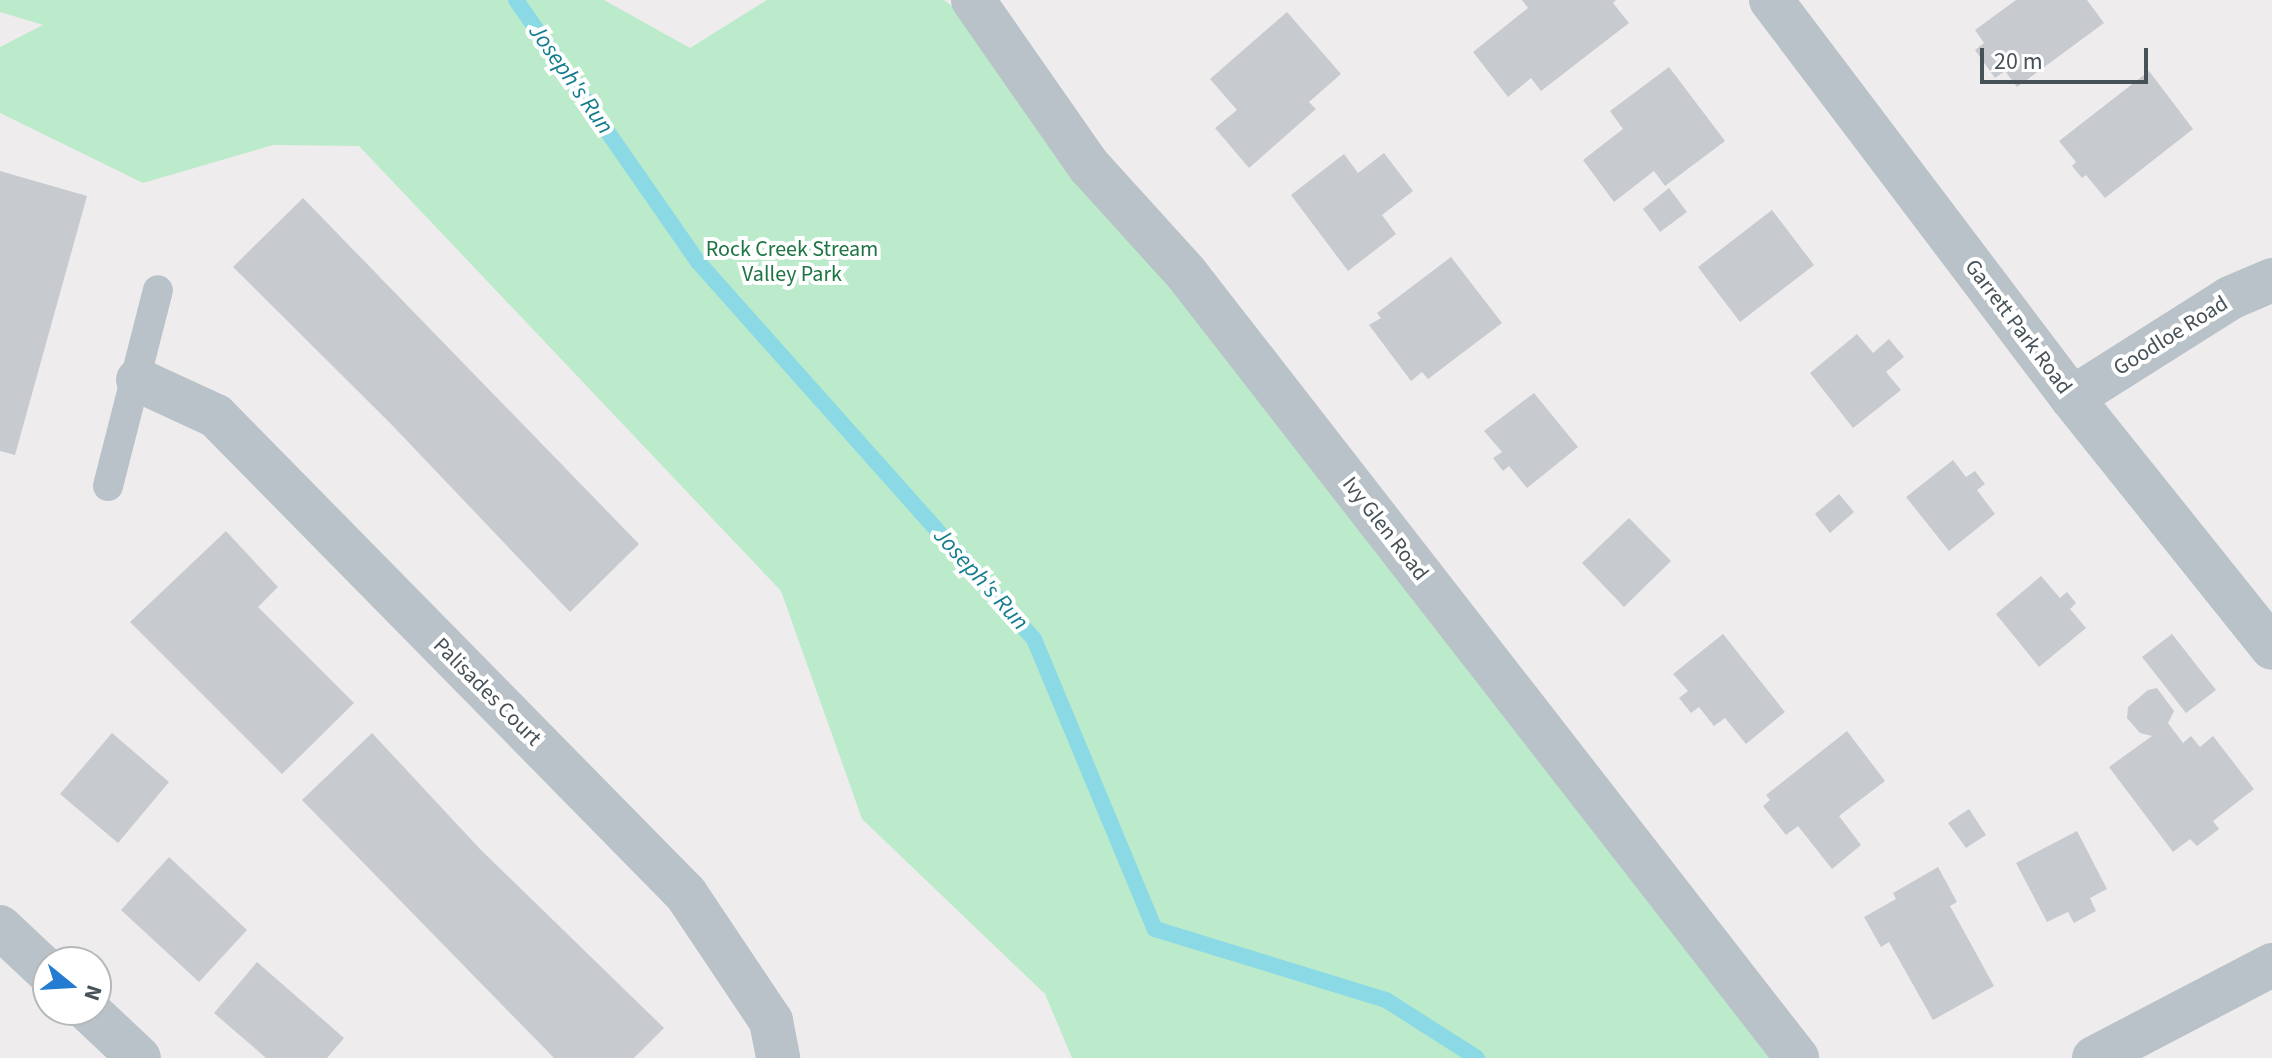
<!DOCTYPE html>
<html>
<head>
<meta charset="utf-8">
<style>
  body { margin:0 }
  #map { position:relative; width:2272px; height:1058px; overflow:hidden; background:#efeced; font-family:"Source Sans 3",sans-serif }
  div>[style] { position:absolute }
  .green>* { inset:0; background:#bcebcb }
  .stream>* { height:16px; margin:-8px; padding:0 8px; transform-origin:8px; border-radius:8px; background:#8cd9e6 }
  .building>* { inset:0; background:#c7cacf }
  .lane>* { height:30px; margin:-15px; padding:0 15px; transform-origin:15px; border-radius:15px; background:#b8c2c8 }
  .street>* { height:44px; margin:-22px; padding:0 22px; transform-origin:22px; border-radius:22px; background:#b8c2c8 }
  span { translate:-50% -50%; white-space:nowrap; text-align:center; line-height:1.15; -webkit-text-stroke:8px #fff; paint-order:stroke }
  .park-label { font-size:22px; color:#1c7542 }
  .street-label { font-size:22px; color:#465158 }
  .water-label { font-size:24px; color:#147e8f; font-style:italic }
  .north { position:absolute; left:32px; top:946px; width:80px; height:80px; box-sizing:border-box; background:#fff; border:2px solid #b5b9bc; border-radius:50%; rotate:108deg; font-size:22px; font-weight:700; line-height:32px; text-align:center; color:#465158 }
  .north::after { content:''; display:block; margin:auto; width:28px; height:36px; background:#237cd2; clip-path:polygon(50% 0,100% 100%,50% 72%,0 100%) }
  .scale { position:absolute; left:1980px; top:48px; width:168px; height:36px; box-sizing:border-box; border:4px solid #465158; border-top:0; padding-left:10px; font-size:24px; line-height:28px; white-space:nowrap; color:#465158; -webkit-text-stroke:6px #fff; paint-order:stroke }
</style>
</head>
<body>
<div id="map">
  <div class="green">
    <div style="clip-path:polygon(0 0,604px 0,690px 48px,767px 0,944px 0,1005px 47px,1797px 1058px,1072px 1058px,1045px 994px,862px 819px,781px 591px,359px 146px,273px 145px,143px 183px,0 113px,0 47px,43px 25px,0 12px)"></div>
  </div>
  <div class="stream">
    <div style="left:516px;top:0;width:320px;rotate:55.2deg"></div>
    <div style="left:699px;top:263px;width:504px;rotate:48.3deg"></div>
    <div style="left:1034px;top:639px;width:314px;rotate:67.4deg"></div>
    <div style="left:1155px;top:929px;width:242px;rotate:17.1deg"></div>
    <div style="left:1386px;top:1000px;width:108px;rotate:32.5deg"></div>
  </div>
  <div class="building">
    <div style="clip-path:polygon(1522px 0,1616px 0,1613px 3px,1629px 23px,1541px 91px,1531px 78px,1508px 97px,1473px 52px,1528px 8px)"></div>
    <div style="clip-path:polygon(2016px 0,2087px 0,2104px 23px,2017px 87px,2005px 71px,1995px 78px,1975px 50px,1984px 43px,1975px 30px)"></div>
    <div style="clip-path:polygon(1287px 12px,1341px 74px,1309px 102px,1316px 109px,1249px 168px,1215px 128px,1237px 110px,1210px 79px)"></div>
    <div style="clip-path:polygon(1669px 67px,1725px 141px,1665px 186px,1654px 171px,1614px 202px,1583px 160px,1623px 129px,1610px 111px)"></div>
    <div style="clip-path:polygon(2149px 71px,2193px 129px,2105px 198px,2086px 175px,2082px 178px,2072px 166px,2076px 162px,2059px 141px)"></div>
    <div style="clip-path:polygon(1384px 153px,1413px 191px,1382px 215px,1396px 234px,1348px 271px,1291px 195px,1344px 154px,1358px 173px)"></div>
    <div style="clip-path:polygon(0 171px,87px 196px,15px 455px,0 451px)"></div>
    <div style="clip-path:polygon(1669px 188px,1687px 212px,1660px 232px,1643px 209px)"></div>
    <div style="clip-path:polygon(303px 198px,639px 544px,570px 612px,391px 424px,233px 267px)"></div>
    <div style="clip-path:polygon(1772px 210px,1814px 265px,1740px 322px,1698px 267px)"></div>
    <div style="clip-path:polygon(1451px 257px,1502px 323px,1428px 379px,1422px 372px,1411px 381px,1369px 325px,1381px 318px,1377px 313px)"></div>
    <div style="clip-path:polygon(1857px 334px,1873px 353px,1889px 339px,1904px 357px,1886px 372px,1901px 390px,1853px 428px,1810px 373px)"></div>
    <div style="clip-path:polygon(1534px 393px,1578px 447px,1527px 488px,1509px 466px,1503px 471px,1493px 458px,1502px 452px,1484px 431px)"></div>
    <div style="clip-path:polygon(1953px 460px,1966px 477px,1975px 471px,1985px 484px,1977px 490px,1995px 514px,1949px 551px,1906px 497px)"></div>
    <div style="clip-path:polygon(1839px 494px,1854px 512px,1830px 533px,1815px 514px)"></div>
    <div style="clip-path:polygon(1629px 518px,1671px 561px,1624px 607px,1582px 563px)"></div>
    <div style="clip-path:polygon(226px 531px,278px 587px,258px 607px,354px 703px,282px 774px,130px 622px)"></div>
    <div style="clip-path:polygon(2041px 576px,2060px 598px,2067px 592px,2076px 603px,2070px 609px,2086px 628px,2039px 667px,1996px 614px)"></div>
    <div style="clip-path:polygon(1723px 634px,1785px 712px,1746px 744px,1725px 718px,1714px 726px,1699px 707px,1691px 713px,1679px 698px,1688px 691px,1673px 674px)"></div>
    <div style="clip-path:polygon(2172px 634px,2216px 690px,2186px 713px,2142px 657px)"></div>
    <div style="clip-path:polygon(2157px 688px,2174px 711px,2168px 723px,2183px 743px,2191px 736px,2200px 747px,2213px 736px,2254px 789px,2213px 821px,2219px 829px,2197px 846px,2190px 839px,2173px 852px,2109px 767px,2152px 736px,2140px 733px,2127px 718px,2128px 707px,2148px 690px)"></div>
    <div style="clip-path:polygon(1847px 731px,1885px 781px,1839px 816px,1861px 845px,1832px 869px,1798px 826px,1786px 835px,1763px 806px,1770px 800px,1766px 795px)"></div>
    <div style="clip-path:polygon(112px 733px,169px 782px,118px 843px,60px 794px)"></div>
    <div style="clip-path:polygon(372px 733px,480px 849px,664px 1028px,634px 1058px,554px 1058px,302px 800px)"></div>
    <div style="clip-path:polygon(1969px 809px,1986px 835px,1966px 848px,1948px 823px)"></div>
    <div style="clip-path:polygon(2077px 831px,2107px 889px,2090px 898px,2096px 911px,2074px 923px,2068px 912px,2047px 922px,2016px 863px)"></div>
    <div style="clip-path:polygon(169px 857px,247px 930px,199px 982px,121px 910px)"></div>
    <div style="clip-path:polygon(1938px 867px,1957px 902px,1950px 906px,1994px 986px,1933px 1020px,1889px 942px,1881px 947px,1864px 917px,1896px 899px,1893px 893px)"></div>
    <div style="clip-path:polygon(257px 962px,344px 1038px,327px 1058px,266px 1058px,214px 1013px)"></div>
  </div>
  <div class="lane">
    <div style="left:108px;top:486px;width:202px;rotate:-75.7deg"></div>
  </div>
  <div class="street">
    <div style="left:973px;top:0;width:203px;rotate:55.1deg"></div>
    <div style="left:1089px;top:166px;width:144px;rotate:47.8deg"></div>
    <div style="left:1186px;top:273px;width:995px;rotate:52.1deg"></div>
    <div style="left:1771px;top:0;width:499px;rotate:52.9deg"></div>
    <div style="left:2072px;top:398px;width:320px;rotate:51.3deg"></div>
    <div style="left:138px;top:380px;width:86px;rotate:24.8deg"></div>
    <div style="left:216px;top:416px;width:670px;rotate:45.48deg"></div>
    <div style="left:686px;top:894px;width:153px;rotate:56.2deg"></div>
    <div style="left:771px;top:1021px;width:38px;rotate:79deg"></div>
    <div style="left:2072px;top:398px;width:187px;rotate:-32.3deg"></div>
    <div style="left:2230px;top:298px;width:46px;rotate:-23.2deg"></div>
    <div style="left:0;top:927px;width:66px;rotate:43.2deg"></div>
    <div style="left:88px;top:1010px;width:70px;rotate:43.3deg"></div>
    <div style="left:2094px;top:1058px;width:201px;rotate:-27.6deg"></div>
  </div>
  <div class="park-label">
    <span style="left:792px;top:262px">Rock Creek Stream<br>Valley Park</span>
  </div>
  <div class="street-label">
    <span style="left:2018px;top:327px;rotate:53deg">Garrett Park Road</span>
    <span style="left:2171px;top:336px;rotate:-32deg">Goodloe Road</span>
    <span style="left:1385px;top:529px;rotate:52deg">Ivy Glen Road</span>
    <span style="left:487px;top:692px;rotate:45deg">Palisades Court</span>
  </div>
  <div class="water-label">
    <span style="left:571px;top:79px;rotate:55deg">Joseph's Run</span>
    <span style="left:981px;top:579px;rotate:48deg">Joseph's Run</span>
  </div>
  <div class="north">N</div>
  <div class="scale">20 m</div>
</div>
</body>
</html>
